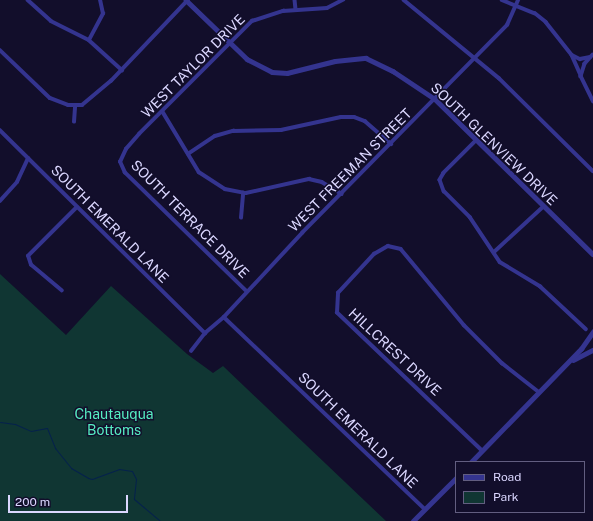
<!DOCTYPE html>
<html>
<head>
<meta charset="utf-8">
<style>
  body { margin:0 }
  #map { position:relative; width:593px; height:521px; overflow:hidden; background:#120e2b; font-family:"Public Sans",sans-serif }
  div>[style] { position:absolute }
  .green>* { inset:0; background:#103633 }
  .stream>* { height:1px; margin:-0.5px; padding:0 0.5px; transform-origin:0.5px; border-radius:0.5px; background:#05214d }
  .minor>* { height:3.5px; margin:-1.75px; padding:0 1.75px; transform-origin:1.75px; border-radius:1.75px; background:#34348f }
  .tertiary>* { height:4.5px; margin:-2.25px; padding:0 2.25px; transform-origin:2.25px; border-radius:2.25px; background:#34348f }
  span { translate:-50% -50%; white-space:nowrap; text-align:center; line-height:1.15; -webkit-text-stroke:3px #120e2b; paint-order:stroke }
  .street-label { font-size:14px; color:#dbd7ff }
  .park-label { font-size:14px; color:#56edc2 }
  .legend { position:absolute; left:455px; top:461px; width:130px; height:52px; box-sizing:border-box; background:#120e2b; border:1px solid #625e80; margin:0; padding:5px 7px; list-style:none; font-size:12px; color:#dbd7ff }
  .legend li { display:flex; align-items:center; gap:8px; height:20px }
  .legend b { width:20px; border:1px solid #625e80 }
  .scale { position:absolute; left:8px; top:495px; width:120px; height:18px; box-sizing:border-box; border:2px solid #dbd7ff; border-top:0; padding-left:5px; font-size:12px; line-height:14px; white-space:nowrap; color:#dbd7ff; -webkit-text-stroke:3px #120e2b; paint-order:stroke }
</style>
</head>
<body>
<div id="map">
  <div class="green">
    <div style="clip-path:polygon(0 274px,66px 335px,111px 286px,187px 354px,213px 373px,223px 366px,386px 521px,0 521px)"></div>
  </div>
  <div class="stream">
    <div style="left:0;top:422px;width:15px;rotate:8deg"></div>
    <div style="left:15px;top:424px;width:17px;rotate:24deg"></div>
    <div style="left:31px;top:431px;width:16px;rotate:-11deg"></div>
    <div style="left:47px;top:428px;width:22px;rotate:68deg"></div>
    <div style="left:55px;top:448px;width:26px;rotate:51deg"></div>
    <div style="left:71px;top:468px;width:20px;rotate:30deg"></div>
    <div style="left:88px;top:478px;width:4px;rotate:14deg"></div>
    <div style="left:92px;top:479px;width:29px;rotate:-20deg"></div>
    <div style="left:119px;top:469px;width:13px;rotate:9deg"></div>
    <div style="left:132px;top:471px;width:9px;rotate:63deg"></div>
    <div style="left:136px;top:479px;width:20px;rotate:96deg"></div>
    <div style="left:134px;top:499px;width:34px;rotate:40deg"></div>
  </div>
  <div class="minor">
    <div style="left:28px;top:0;width:31px;rotate:42deg"></div>
    <div style="left:51px;top:21px;width:42px;rotate:26.6deg"></div>
    <div style="left:89px;top:40px;width:45px;rotate:42.3deg"></div>
    <div style="left:295px;top:0;width:9px;rotate:84deg"></div>
    <div style="left:404px;top:0;width:123px;rotate:39.4deg"></div>
    <div style="left:499px;top:78px;width:132px;rotate:44.7deg"></div>
    <div style="left:502px;top:0;width:35px;rotate:22deg"></div>
    <div style="left:535px;top:13px;width:14px;rotate:39deg"></div>
    <div style="left:546px;top:22px;width:42px;rotate:51.8deg"></div>
    <div style="left:572px;top:55px;width:9px;rotate:27deg"></div>
    <div style="left:580px;top:59px;width:10px;rotate:-11deg"></div>
    <div style="left:89px;top:40px;width:30px;rotate:-62deg"></div>
    <div style="left:103px;top:14px;width:14px;rotate:-102deg"></div>
    <div style="left:0;top:50px;width:69px;rotate:43.8deg"></div>
    <div style="left:50px;top:98px;width:19px;rotate:21deg"></div>
    <div style="left:68px;top:105px;width:14px"></div>
    <div style="left:82px;top:105px;width:38px;rotate:-40deg"></div>
    <div style="left:111px;top:81px;width:112px;rotate:-46.5deg"></div>
    <div style="left:572px;top:55px;width:22px;rotate:66deg"></div>
    <div style="left:593px;top:55px;width:12px;rotate:132deg"></div>
    <div style="left:585px;top:64px;width:13px;rotate:108deg"></div>
    <div style="left:581px;top:76px;width:28px;rotate:64deg"></div>
    <div style="left:163px;top:112px;width:70px;rotate:59deg"></div>
    <div style="left:199px;top:172px;width:31px;rotate:33deg"></div>
    <div style="left:225px;top:189px;width:21px;rotate:11deg"></div>
    <div style="left:246px;top:193px;width:65px;rotate:-12.5deg"></div>
    <div style="left:309px;top:179px;width:13px;rotate:13deg"></div>
    <div style="left:322px;top:182px;width:23px;rotate:31deg"></div>
    <div style="left:74px;top:122px;width:16px;rotate:-86deg"></div>
    <div style="left:0;top:130px;width:289px;rotate:44.7deg"></div>
    <div style="left:477px;top:140px;width:47px;rotate:135deg"></div>
    <div style="left:444px;top:173px;width:8px;rotate:120deg"></div>
    <div style="left:440px;top:180px;width:12px;rotate:70deg"></div>
    <div style="left:444px;top:191px;width:37px;rotate:45deg"></div>
    <div style="left:470px;top:217px;width:54px;rotate:56.3deg"></div>
    <div style="left:500px;top:262px;width:47px;rotate:31deg"></div>
    <div style="left:540px;top:286px;width:63px;rotate:43.1deg"></div>
    <div style="left:188px;top:154px;width:32px;rotate:-34deg"></div>
    <div style="left:215px;top:136px;width:19px;rotate:-16deg"></div>
    <div style="left:233px;top:131px;width:48px;rotate:-1.2deg"></div>
    <div style="left:281px;top:130px;width:61px;rotate:-12.2deg"></div>
    <div style="left:341px;top:117px;width:13px"></div>
    <div style="left:354px;top:117px;width:12px;rotate:20deg"></div>
    <div style="left:365px;top:121px;width:35px;rotate:41deg"></div>
    <div style="left:0;top:201px;width:25px;rotate:-48deg"></div>
    <div style="left:17px;top:182px;width:26px;rotate:-65deg"></div>
    <div style="left:241px;top:218px;width:25px;rotate:-85deg"></div>
    <div style="left:494px;top:252px;width:67px;rotate:-42.6deg"></div>
    <div style="left:62px;top:291px;width:40px;rotate:-140deg"></div>
    <div style="left:31px;top:265px;width:9px;rotate:-108deg"></div>
    <div style="left:28px;top:256px;width:69px;rotate:-45deg"></div>
    <div style="left:246px;top:291px;width:169px;rotate:-135.7deg"></div>
    <div style="left:125px;top:173px;width:12px;rotate:-114deg"></div>
    <div style="left:120px;top:162px;width:14px;rotate:-65deg"></div>
    <div style="left:126px;top:149px;width:20px;rotate:-49deg"></div>
    <div style="left:139px;top:134px;width:160px;rotate:-45deg"></div>
    <div style="left:252px;top:21px;width:33px;rotate:-18deg"></div>
    <div style="left:283px;top:11px;width:44px;rotate:-3.9deg"></div>
    <div style="left:327px;top:8px;width:18px;rotate:-27deg"></div>
    <div style="left:224px;top:317px;width:278px;rotate:43.7deg"></div>
    <div style="left:191px;top:351px;width:23px;rotate:-52deg"></div>
    <div style="left:205px;top:333px;width:25px;rotate:-40deg"></div>
    <div style="left:224px;top:317px;width:115px;rotate:-47.1deg"></div>
    <div style="left:302px;top:233px;width:292px;rotate:-45.4deg"></div>
    <div style="left:507px;top:25px;width:27px;rotate:-66deg"></div>
    <div style="left:482px;top:451px;width:200px;rotate:-136.4deg"></div>
    <div style="left:337px;top:313px;width:20px;rotate:-87deg"></div>
    <div style="left:338px;top:293px;width:53px;rotate:-47.3deg"></div>
    <div style="left:374px;top:254px;width:16px;rotate:-30deg"></div>
    <div style="left:388px;top:246px;width:13px;rotate:13deg"></div>
    <div style="left:401px;top:249px;width:99px;rotate:50.3deg"></div>
    <div style="left:464px;top:325px;width:54px;rotate:45deg"></div>
    <div style="left:502px;top:363px;width:47px;rotate:38.1deg"></div>
  </div>
  <div class="tertiary">
    <div style="left:186px;top:0;width:85px;rotate:44deg"></div>
    <div style="left:247px;top:59px;width:28px;rotate:27deg"></div>
    <div style="left:272px;top:72px;width:15px;rotate:4deg"></div>
    <div style="left:287px;top:73px;width:49px;rotate:-14deg"></div>
    <div style="left:335px;top:61px;width:31px;rotate:-6deg"></div>
    <div style="left:366px;top:58px;width:30px;rotate:26deg"></div>
    <div style="left:393px;top:71px;width:50px;rotate:33.7deg"></div>
    <div style="left:435px;top:99px;width:221px;rotate:44.5deg"></div>
    <div style="left:573px;top:360px;width:22px;rotate:-27deg"></div>
    <div style="left:471px;top:462px;width:158px;rotate:-45.8deg"></div>
    <div style="left:581px;top:349px;width:21px;rotate:-55deg"></div>
    <div style="left:413px;top:521px;width:61px;rotate:-45deg"></div>
  </div>
  <div class="street-label">
    <span style="left:193px;top:66px;rotate:-45deg">WEST TAYLOR DRIVE</span>
    <span style="left:494px;top:144px;rotate:44deg">SOUTH GLENVIEW DRIVE</span>
    <span style="left:350px;top:170px;rotate:-45deg">WEST FREEMAN STREET</span>
    <span style="left:190px;top:219px;rotate:45deg">SOUTH TERRACE DRIVE</span>
    <span style="left:110px;top:224px;rotate:45deg">SOUTH EMERALD LANE</span>
    <span style="left:395px;top:352px;rotate:43deg">HILLCREST DRIVE</span>
    <span style="left:358px;top:430px;rotate:44deg">SOUTH EMERALD LANE</span>
  </div>
  <div class="park-label">
    <span style="left:114px;top:422px">Chautauqua<br>Bottoms</span>
  </div>
  <ul class="legend">
  <li><b style="height:5px;background:#34348f"></b>Road</li>
  <li><b style="height:11px;background:#103633"></b>Park</li>
  </ul>
  <div class="scale">200 m</div>
</div>
</body>
</html>
